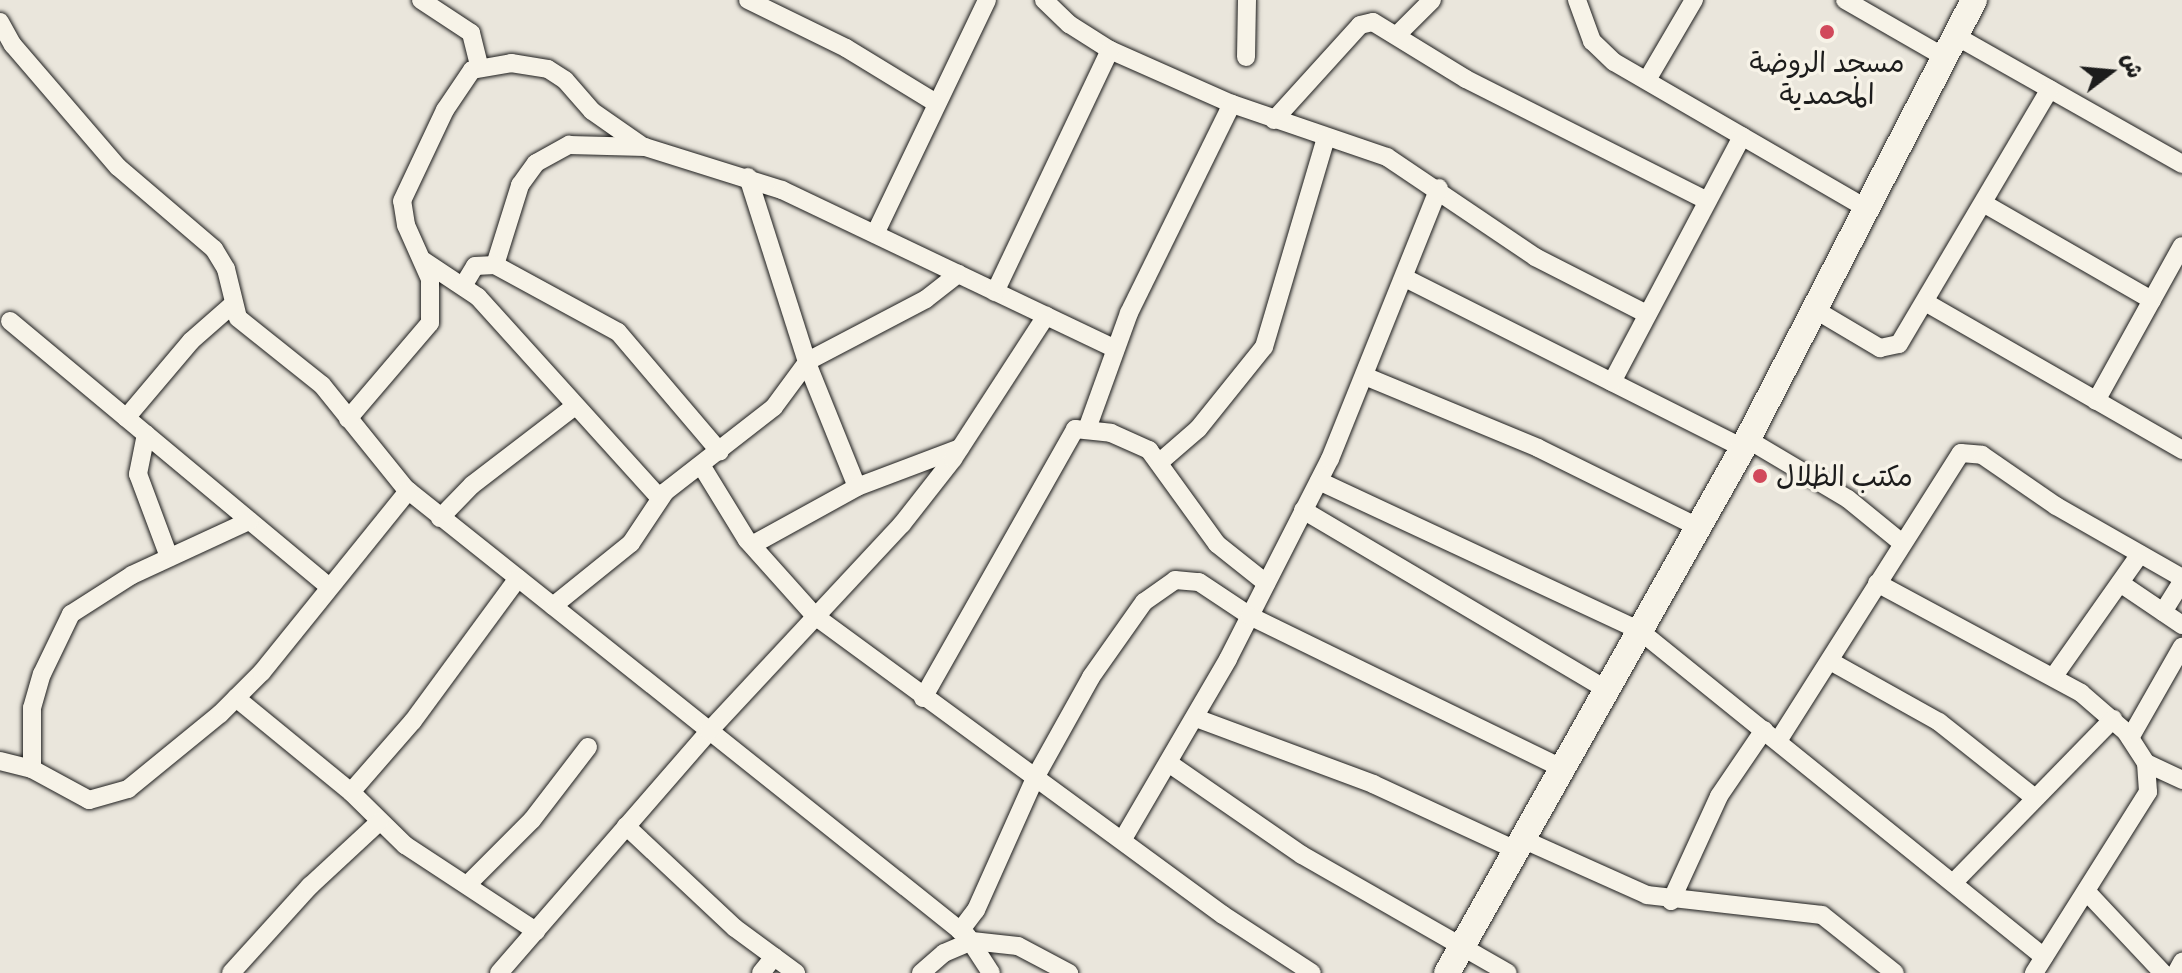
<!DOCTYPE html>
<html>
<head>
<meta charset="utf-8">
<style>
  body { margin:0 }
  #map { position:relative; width:2182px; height:973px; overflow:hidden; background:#eae6dc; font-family:Delius,"Playpen Sans Arabic",sans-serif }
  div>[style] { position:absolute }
  .roads { filter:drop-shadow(0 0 2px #1c1c1c) drop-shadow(0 0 2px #1c1c1c) }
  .street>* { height:18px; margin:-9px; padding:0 9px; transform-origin:9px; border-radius:9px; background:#f7f3e8 }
  .secondary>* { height:26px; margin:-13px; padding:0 13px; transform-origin:13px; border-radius:13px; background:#f7f3e8 }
  .dots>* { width:22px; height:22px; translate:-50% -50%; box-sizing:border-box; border:4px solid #f7f3e8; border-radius:50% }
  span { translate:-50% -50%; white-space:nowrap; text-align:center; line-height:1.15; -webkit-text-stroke:7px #f7f3e8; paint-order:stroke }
  .poi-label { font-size:28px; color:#1c1c1c }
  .left { translate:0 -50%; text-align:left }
  .north { position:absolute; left:2070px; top:32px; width:80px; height:80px; -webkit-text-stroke:6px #f7f3e8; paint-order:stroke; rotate:74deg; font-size:22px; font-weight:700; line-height:32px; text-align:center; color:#1c1c1c }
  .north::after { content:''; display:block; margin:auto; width:28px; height:36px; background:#1c1c1c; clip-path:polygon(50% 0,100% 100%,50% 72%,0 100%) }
</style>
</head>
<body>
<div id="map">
  <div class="roads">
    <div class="street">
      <div style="left:421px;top:0;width:60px;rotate:33.4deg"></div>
      <div style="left:471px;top:33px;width:34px;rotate:76deg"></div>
      <div style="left:748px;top:0;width:109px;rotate:26.1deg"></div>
      <div style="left:846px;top:48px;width:105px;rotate:31.4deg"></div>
      <div style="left:1044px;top:0;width:35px;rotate:44deg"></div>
      <div style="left:1069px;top:24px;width:49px;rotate:32.4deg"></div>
      <div style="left:1110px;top:50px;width:133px;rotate:23.9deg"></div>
      <div style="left:1232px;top:104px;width:164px;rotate:18.9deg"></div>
      <div style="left:1387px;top:157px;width:179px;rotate:34deg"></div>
      <div style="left:1535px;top:257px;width:126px;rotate:27deg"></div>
      <div style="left:1577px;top:0;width:44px;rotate:69.9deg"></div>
      <div style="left:1592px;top:41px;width:30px;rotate:44deg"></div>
      <div style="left:1614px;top:62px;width:291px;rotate:30.1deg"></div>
      <div style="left:1845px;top:0;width:114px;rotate:29.9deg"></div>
      <div style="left:0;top:22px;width:26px;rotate:61deg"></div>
      <div style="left:13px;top:45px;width:161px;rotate:49.3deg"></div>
      <div style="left:118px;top:167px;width:126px;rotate:40.5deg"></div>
      <div style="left:214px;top:249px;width:23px;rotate:59deg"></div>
      <div style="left:226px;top:269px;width:50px;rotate:76.2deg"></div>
      <div style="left:238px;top:318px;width:107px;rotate:38.6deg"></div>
      <div style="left:322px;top:385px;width:132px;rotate:51.1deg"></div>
      <div style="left:405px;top:488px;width:719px;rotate:38.56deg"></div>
      <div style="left:967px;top:936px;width:44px;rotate:57deg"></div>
      <div style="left:1398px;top:34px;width:48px;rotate:-45deg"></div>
      <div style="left:1956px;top:36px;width:260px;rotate:29.5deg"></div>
      <div style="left:1246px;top:57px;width:57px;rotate:-89deg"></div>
      <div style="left:1647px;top:80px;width:93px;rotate:-59.6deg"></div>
      <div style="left:1274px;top:120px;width:128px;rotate:-47.8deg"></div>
      <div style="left:1360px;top:25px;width:13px;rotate:-13deg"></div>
      <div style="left:1373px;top:22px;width:109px;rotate:31.5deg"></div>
      <div style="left:1466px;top:79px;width:270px;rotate:26.8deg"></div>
      <div style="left:748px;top:177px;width:201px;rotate:72.3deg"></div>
      <div style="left:809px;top:368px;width:128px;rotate:68deg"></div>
      <div style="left:1983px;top:203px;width:195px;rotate:29.9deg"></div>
      <div style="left:875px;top:234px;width:259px;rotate:-64.4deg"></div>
      <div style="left:424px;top:261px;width:65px;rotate:33.7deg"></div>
      <div style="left:478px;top:297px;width:270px;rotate:47.9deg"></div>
      <div style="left:495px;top:265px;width:84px;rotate:-72.6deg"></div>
      <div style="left:520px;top:185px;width:27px;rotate:-54deg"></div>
      <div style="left:536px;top:163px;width:38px;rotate:-29deg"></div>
      <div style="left:569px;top:145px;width:76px;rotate:1.5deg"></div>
      <div style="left:645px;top:147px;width:144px;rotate:17.4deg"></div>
      <div style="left:782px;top:190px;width:369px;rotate:25.5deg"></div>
      <div style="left:1405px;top:278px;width:378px;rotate:26.7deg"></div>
      <div style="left:463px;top:286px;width:23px;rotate:-59deg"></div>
      <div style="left:475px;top:266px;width:20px;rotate:-3deg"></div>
      <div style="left:495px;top:265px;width:140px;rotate:28.6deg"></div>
      <div style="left:618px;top:332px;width:157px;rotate:49.6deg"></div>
      <div style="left:995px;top:292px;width:268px;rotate:-64.6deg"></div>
      <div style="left:1925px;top:302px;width:297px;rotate:29.9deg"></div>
      <div style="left:1814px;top:309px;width:77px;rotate:30.6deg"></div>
      <div style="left:1880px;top:348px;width:19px;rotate:-12deg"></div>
      <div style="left:1899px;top:344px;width:296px;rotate:-59.4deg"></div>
      <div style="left:10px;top:321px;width:415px;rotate:39.8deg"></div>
      <div style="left:1367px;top:377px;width:185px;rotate:22.5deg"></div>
      <div style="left:1538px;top:448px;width:178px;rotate:26.3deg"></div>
      <div style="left:1612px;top:382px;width:278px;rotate:-62.1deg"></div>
      <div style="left:2096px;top:401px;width:177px;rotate:-61deg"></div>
      <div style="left:126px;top:418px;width:101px;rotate:-49.8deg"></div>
      <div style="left:191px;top:341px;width:53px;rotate:-41.2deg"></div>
      <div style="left:348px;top:419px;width:126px;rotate:-49.5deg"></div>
      <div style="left:430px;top:323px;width:44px;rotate:-90deg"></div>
      <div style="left:430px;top:279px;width:59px;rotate:-114deg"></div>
      <div style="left:406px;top:225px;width:24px;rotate:-99deg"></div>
      <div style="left:402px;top:201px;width:101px;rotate:-64.7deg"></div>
      <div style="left:445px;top:110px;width:48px;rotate:-56deg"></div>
      <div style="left:472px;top:70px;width:40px;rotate:-10deg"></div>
      <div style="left:511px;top:63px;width:37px;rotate:9deg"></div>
      <div style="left:548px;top:69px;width:20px;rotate:33deg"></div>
      <div style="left:565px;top:80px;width:41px;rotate:48.9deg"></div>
      <div style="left:592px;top:111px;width:61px;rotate:35deg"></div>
      <div style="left:1087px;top:429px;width:123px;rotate:-70.1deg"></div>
      <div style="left:1129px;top:313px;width:233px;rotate:-63.8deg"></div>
      <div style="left:146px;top:434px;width:41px;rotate:101.3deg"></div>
      <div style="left:138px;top:474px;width:89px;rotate:69.5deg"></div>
      <div style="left:1747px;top:439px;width:117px;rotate:30.7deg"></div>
      <div style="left:1848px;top:499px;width:70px;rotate:39.2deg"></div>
      <div style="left:1161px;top:461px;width:49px;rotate:-40.9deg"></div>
      <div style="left:1198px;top:429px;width:105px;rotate:-51.2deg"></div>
      <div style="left:1264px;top:347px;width:218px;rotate:-73.5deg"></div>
      <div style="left:701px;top:465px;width:88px;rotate:58.5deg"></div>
      <div style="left:747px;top:540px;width:102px;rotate:48.2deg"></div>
      <div style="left:815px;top:616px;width:506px;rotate:36.24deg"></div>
      <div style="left:1223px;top:915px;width:106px;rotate:33.1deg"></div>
      <div style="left:1319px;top:481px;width:354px;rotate:25deg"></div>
      <div style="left:1640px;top:631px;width:519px;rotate:38.9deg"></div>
      <div style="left:1303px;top:510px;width:352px;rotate:30.6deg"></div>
      <div style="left:440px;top:518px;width:46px;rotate:-45.9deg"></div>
      <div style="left:472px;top:485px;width:130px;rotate:-37.5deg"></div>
      <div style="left:752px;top:545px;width:120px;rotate:-28.9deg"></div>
      <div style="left:857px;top:487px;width:110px;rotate:-20.7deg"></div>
      <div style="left:1877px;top:583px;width:232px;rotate:28.3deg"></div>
      <div style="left:2081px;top:693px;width:60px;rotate:40.9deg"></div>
      <div style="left:2126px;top:732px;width:37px;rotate:57deg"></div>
      <div style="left:2146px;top:763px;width:29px;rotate:86deg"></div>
      <div style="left:2148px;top:792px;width:214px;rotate:122.2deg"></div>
      <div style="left:2120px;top:583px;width:75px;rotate:34.1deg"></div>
      <div style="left:553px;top:606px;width:100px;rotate:-38.9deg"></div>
      <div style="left:631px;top:543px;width:61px;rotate:-56.3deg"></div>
      <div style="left:665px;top:492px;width:138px;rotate:-37.9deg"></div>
      <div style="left:774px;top:407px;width:57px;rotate:-53.5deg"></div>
      <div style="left:808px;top:361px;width:133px;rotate:-27.7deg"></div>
      <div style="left:926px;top:299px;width:41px;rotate:-38deg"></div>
      <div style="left:2163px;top:612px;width:36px;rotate:-58deg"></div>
      <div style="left:1830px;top:661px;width:125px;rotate:29.2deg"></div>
      <div style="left:1939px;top:722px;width:122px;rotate:38.4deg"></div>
      <div style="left:2054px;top:676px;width:149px;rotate:-54.8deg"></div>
      <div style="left:236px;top:698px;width:149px;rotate:39.3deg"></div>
      <div style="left:351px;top:792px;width:76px;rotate:44.5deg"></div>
      <div style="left:405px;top:845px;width:157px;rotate:33.3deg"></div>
      <div style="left:923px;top:698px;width:309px;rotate:-60.5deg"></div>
      <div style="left:1075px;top:429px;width:36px;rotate:6deg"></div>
      <div style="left:1111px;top:433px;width:42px;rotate:24.1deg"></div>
      <div style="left:1149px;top:450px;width:116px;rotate:54.1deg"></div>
      <div style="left:1217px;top:544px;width:63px;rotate:38.5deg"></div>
      <div style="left:1196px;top:718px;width:189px;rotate:20.4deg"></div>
      <div style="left:1373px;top:784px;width:157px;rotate:24.8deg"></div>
      <div style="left:2130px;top:738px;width:105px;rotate:-60.3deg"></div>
      <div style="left:1778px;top:741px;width:341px;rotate:-57.6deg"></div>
      <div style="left:1961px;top:453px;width:21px;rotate:5deg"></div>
      <div style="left:1982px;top:455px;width:90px;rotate:34.6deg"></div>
      <div style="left:2056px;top:506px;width:145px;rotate:29.7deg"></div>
      <div style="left:0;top:761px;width:33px;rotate:14deg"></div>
      <div style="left:32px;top:769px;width:65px;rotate:28.5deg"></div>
      <div style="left:89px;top:800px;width:41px;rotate:-15.8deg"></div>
      <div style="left:128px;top:789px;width:119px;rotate:-39.2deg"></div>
      <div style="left:220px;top:714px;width:59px;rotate:-45deg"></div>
      <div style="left:262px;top:672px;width:233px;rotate:-51.1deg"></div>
      <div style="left:2146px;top:763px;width:40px;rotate:25deg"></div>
      <div style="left:1170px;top:764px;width:160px;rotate:34.6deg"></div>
      <div style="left:1302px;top:855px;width:237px;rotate:29.8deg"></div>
      <div style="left:32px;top:769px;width:61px;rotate:-90deg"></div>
      <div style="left:32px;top:708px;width:35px;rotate:-74deg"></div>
      <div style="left:42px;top:674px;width:67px;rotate:-64.2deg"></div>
      <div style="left:71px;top:614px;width:72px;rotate:-32.6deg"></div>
      <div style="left:132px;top:575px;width:129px;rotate:-24.8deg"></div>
      <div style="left:351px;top:792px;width:94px;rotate:-48.9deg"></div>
      <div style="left:413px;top:721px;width:177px;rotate:-53.7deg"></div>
      <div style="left:626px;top:826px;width:149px;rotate:43.1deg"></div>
      <div style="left:735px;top:928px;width:76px;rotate:36.4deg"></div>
      <div style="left:1123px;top:839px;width:208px;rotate:-59.7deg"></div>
      <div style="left:1228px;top:659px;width:225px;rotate:-63deg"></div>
      <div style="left:1330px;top:459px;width:292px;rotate:-68.1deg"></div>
      <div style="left:1522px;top:839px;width:137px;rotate:24.1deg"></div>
      <div style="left:1647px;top:895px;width:176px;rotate:6.5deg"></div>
      <div style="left:1822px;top:915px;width:93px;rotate:38.5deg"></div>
      <div style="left:1954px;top:882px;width:228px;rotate:-45.7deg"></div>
      <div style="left:467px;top:885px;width:92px;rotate:-45deg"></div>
      <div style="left:532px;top:820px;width:92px;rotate:-52.5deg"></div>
      <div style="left:2086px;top:891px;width:112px;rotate:46.8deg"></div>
      <div style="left:1671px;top:901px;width:115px;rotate:-65.4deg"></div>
      <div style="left:1719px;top:796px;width:80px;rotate:-55.7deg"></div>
      <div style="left:960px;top:931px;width:26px;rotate:-53deg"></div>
      <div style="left:976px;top:910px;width:147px;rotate:-65.9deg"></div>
      <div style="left:1036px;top:776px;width:113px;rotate:-60.9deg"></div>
      <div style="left:1091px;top:677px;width:92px;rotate:-54.8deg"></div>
      <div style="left:1144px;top:602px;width:38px;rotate:-35deg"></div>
      <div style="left:1175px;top:580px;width:24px;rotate:5deg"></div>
      <div style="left:1199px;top:582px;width:61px;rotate:33.7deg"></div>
      <div style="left:1250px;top:616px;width:347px;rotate:26deg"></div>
      <div style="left:231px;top:973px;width:118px;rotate:-47.8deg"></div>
      <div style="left:310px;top:886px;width:94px;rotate:-42.8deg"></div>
      <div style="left:499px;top:973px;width:320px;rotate:-49deg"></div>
      <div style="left:709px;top:731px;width:283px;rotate:-47deg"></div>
      <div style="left:902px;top:524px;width:83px;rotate:-51.9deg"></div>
      <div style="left:953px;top:459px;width:171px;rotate:-57deg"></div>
      <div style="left:761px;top:973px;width:21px;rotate:-51deg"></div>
      <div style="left:921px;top:973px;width:30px;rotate:-41deg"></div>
      <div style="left:944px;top:953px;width:30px;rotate:-23deg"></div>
      <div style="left:972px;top:941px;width:46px;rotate:6.2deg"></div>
      <div style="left:1018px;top:946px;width:58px;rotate:27.9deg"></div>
      <div style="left:2176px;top:973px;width:13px;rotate:-61deg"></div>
    </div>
    <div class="secondary">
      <div style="left:1447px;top:973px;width:603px;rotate:-60.59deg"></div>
      <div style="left:1743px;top:448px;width:504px;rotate:-62.72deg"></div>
    </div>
  </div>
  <div class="dots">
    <div style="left:1827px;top:32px;background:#d1495b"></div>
    <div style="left:1760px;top:476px;background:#d1495b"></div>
  </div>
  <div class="poi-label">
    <span style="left:1827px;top:78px">مسجد الروضة<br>المحمدية</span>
    <span class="left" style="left:1776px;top:476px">مكتب الظلال</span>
  </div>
  <div class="north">ش</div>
</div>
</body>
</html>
